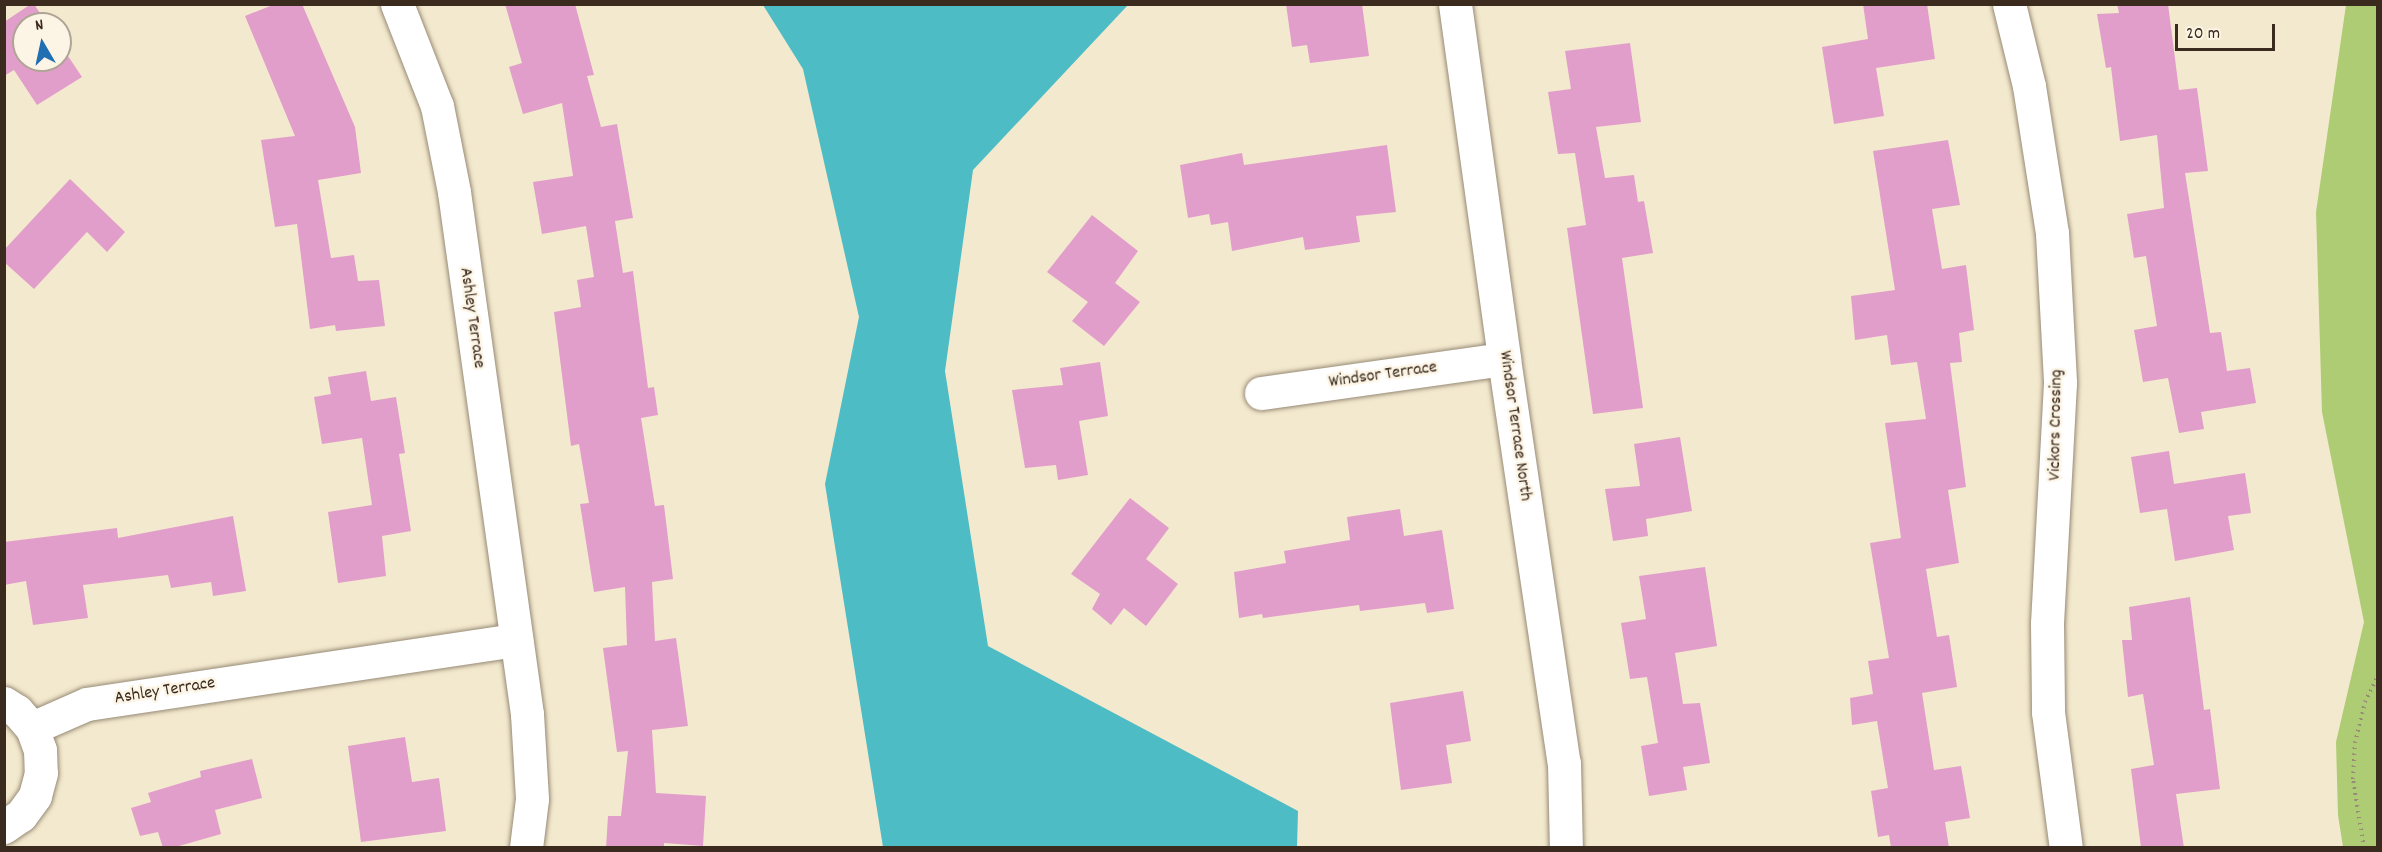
<!DOCTYPE html>
<html>
<head>
<meta charset="utf-8">
<style>
  body { margin:0 }
  #map { position:relative; width:2382px; height:852px; overflow:hidden; background:#f3e9ce; font-family:Dekko,sans-serif }
  div>[style] { position:absolute }
  .green>* { inset:0; background:#adcc74 }
  .water>* { inset:0; background:#4dbcc4 }
  .building>* { inset:0; background:#e29eca }
  .path>* { height:4px; margin-top:-2px; transform-origin:0; background:repeating-linear-gradient(90deg,#978a76 0 1.5px,transparent 0 6px) }
  .roads { filter:drop-shadow(0 0 2px #978a76) drop-shadow(0 0 2px #978a76) }
  .minor>* { height:33px; margin:-16.5px; padding:0 16.5px; transform-origin:16.5px; border-radius:16.5px; background:#fff }
  span { translate:-50% -50%; white-space:nowrap; text-align:center; line-height:1.15; -webkit-text-stroke:5px #fcf5e5; paint-order:stroke }
  .street-label { font-size:18px; color:#3b2a1e }
  .frame { position:absolute; inset:0; border:6px solid #3b2a1e; pointer-events:none }
  .north { position:absolute; left:12px; top:12px; width:60px; height:60px; box-sizing:border-box; background:#fcf5e5; border:2px solid #afa495; border-radius:50%; rotate:351deg; font-size:16px; font-weight:700; line-height:24px; text-align:center; color:#3b2a1e }
  .north::after { content:''; display:block; margin:auto; width:21px; height:27px; background:#1f6fb2; clip-path:polygon(50% 0,100% 100%,50% 72%,0 100%) }
  .scale { position:absolute; left:2175px; top:24px; width:100px; height:27px; box-sizing:border-box; border:3px solid #3b2a1e; border-top:0; padding-left:8px; font-size:18px; line-height:21px; white-space:nowrap; color:#3b2a1e; -webkit-text-stroke:4px #fcf5e5; paint-order:stroke }
</style>
</head>
<body>
<div id="map">
  <div class="green">
    <div style="clip-path:polygon(2346px 5px,2378px 5px,2377px 848px,2343px 847px,2338px 815px,2336px 742px,2364px 622px,2322px 412px,2316px 212px)"></div>
  </div>
  <div class="water">
    <div style="clip-path:polygon(763px 5px,1128px 5px,973px 170px,945px 371px,988px 646px,1298px 811px,1297px 847px,883px 847px,825px 484px,859px 317px,803px 69px)"></div>
  </div>
  <div class="building">
    <div style="clip-path:polygon(31px 4px,34px 4px,47px 24px,24px 24px,24px 60px,60px 60px,60px 44px,82px 77px,37px 105px,14px 70px,4px 76px,4px 22px)"></div>
    <div style="clip-path:polygon(275px 4px,302px 4px,355px 127px,361px 173px,318px 180px,331px 258px,354px 255px,358px 281px,379px 280px,385px 326px,336px 331px,335px 325px,310px 329px,297px 224px,275px 227px,261px 140px,295px 136px,245px 16px)"></div>
    <div style="clip-path:polygon(505px 4px,575px 4px,594px 75px,587px 76px,601px 127px,617px 124px,633px 218px,615px 221px,623px 273px,633px 271px,648px 388px,654px 387px,658px 415px,641px 418px,655px 506px,664px 505px,673px 579px,652px 582px,655px 641px,676px 638px,688px 726px,652px 730px,656px 793px,706px 796px,703px 846px,664px 843px,664px 848px,606px 848px,608px 816px,621px 816px,628px 751px,617px 752px,603px 648px,627px 645px,625px 587px,594px 592px,580px 504px,589px 503px,579px 444px,571px 446px,554px 312px,581px 307px,577px 280px,594px 277px,586px 226px,542px 234px,533px 182px,573px 176px,562px 103px,523px 114px,509px 67px,522px 63px)"></div>
    <div style="clip-path:polygon(1286px 4px,1362px 4px,1369px 56px,1310px 63px,1307px 45px,1292px 47px)"></div>
    <div style="clip-path:polygon(1863px 4px,1927px 4px,1935px 59px,1876px 68px,1884px 116px,1834px 124px,1822px 47px,1868px 39px)"></div>
    <div style="clip-path:polygon(2117px 4px,2168px 4px,2179px 90px,2197px 88px,2208px 171px,2185px 173px,2210px 333px,2221px 332px,2227px 371px,2250px 368px,2256px 403px,2201px 412px,2204px 429px,2179px 433px,2168px 378px,2143px 382px,2134px 330px,2157px 326px,2146px 256px,2134px 258px,2127px 214px,2164px 208px,2157px 135px,2120px 141px,2111px 67px,2106px 68px,2097px 14px,2119px 13px)"></div>
    <div style="clip-path:polygon(1630px 43px,1641px 122px,1596px 127px,1605px 178px,1634px 175px,1638px 202px,1644px 201px,1653px 253px,1622px 258px,1643px 408px,1593px 414px,1567px 228px,1586px 225px,1575px 153px,1558px 154px,1548px 92px,1571px 89px,1565px 51px)"></div>
    <div style="clip-path:polygon(1948px 140px,1960px 205px,1932px 209px,1942px 269px,1966px 265px,1974px 330px,1959px 333px,1962px 362px,1950px 363px,1966px 487px,1948px 490px,1959px 563px,1926px 569px,1937px 637px,1949px 635px,1957px 687px,1922px 693px,1934px 770px,1961px 766px,1970px 818px,1945px 822px,1949px 848px,1891px 848px,1889px 835px,1878px 837px,1871px 791px,1888px 788px,1877px 721px,1852px 725px,1850px 698px,1873px 694px,1868px 661px,1889px 658px,1870px 543px,1901px 538px,1885px 423px,1926px 419px,1917px 362px,1891px 365px,1887px 335px,1855px 340px,1851px 296px,1895px 290px,1873px 151px)"></div>
    <div style="clip-path:polygon(1387px 145px,1396px 212px,1356px 216px,1360px 242px,1305px 250px,1303px 237px,1232px 251px,1228px 222px,1211px 225px,1209px 214px,1188px 218px,1180px 165px,1242px 153px,1244px 165px)"></div>
    <div style="clip-path:polygon(70px 179px,125px 232px,107px 252px,87px 232px,34px 289px,4px 262px,4px 250px)"></div>
    <div style="clip-path:polygon(1092px 215px,1138px 251px,1115px 283px,1140px 302px,1104px 346px,1072px 321px,1088px 302px,1047px 272px)"></div>
    <div style="clip-path:polygon(1100px 362px,1108px 416px,1079px 421px,1088px 475px,1058px 480px,1056px 465px,1025px 468px,1012px 390px,1063px 385px,1060px 368px)"></div>
    <div style="clip-path:polygon(366px 371px,371px 401px,396px 397px,405px 453px,399px 454px,411px 531px,382px 536px,386px 576px,338px 583px,328px 512px,372px 505px,362px 438px,322px 444px,314px 397px,331px 394px,328px 377px)"></div>
    <div style="clip-path:polygon(1680px 437px,1692px 511px,1646px 519px,1648px 536px,1613px 541px,1605px 489px,1640px 486px,1634px 444px)"></div>
    <div style="clip-path:polygon(2169px 451px,2174px 484px,2245px 473px,2251px 513px,2228px 516px,2234px 550px,2175px 561px,2167px 509px,2140px 513px,2131px 457px)"></div>
    <div style="clip-path:polygon(1130px 498px,1169px 528px,1146px 559px,1178px 584px,1146px 626px,1124px 608px,1111px 625px,1092px 609px,1100px 594px,1071px 574px)"></div>
    <div style="clip-path:polygon(1400px 509px,1404px 536px,1442px 530px,1454px 609px,1427px 613px,1425px 603px,1360px 611px,1359px 605px,1263px 618px,1262px 614px,1239px 618px,1234px 572px,1286px 563px,1284px 551px,1350px 540px,1347px 517px)"></div>
    <div style="clip-path:polygon(233px 516px,246px 591px,213px 596px,211px 582px,171px 588px,168px 575px,83px 585px,88px 618px,33px 625px,26px 581px,4px 585px,4px 542px,117px 528px,118px 538px)"></div>
    <div style="clip-path:polygon(1705px 567px,1717px 646px,1675px 653px,1683px 704px,1700px 703px,1710px 763px,1683px 767px,1687px 790px,1649px 796px,1641px 746px,1658px 743px,1647px 677px,1630px 679px,1621px 623px,1646px 619px,1639px 576px)"></div>
    <div style="clip-path:polygon(2190px 597px,2204px 710px,2210px 709px,2220px 789px,2176px 794px,2184px 848px,2141px 848px,2131px 769px,2154px 765px,2143px 694px,2128px 697px,2122px 640px,2132px 640px,2129px 607px)"></div>
    <div style="clip-path:polygon(1463px 691px,1471px 741px,1446px 745px,1452px 783px,1401px 790px,1390px 703px)"></div>
    <div style="clip-path:polygon(405px 737px,412px 782px,439px 778px,446px 831px,361px 842px,348px 746px)"></div>
    <div style="clip-path:polygon(252px 759px,262px 798px,215px 810px,221px 834px,172px 848px,163px 848px,158px 832px,140px 836px,131px 808px,151px 802px,148px 793px,201px 777px,200px 771px)"></div>
  </div>
  <div class="path">
    <div style="left:2364px;top:848px;width:70px;rotate:-99.1deg"></div>
    <div style="left:2353px;top:779px;width:36px;rotate:-87deg"></div>
    <div style="left:2355px;top:743px;width:42px;rotate:-76.3deg"></div>
    <div style="left:2365px;top:702px;width:30px;rotate:-64deg"></div>
  </div>
  <div class="roads">
    <div class="minor">
      <div style="left:397px;top:4px;width:110px;rotate:68.6deg"></div>
      <div style="left:437px;top:106px;width:88px;rotate:78.8deg"></div>
      <div style="left:454px;top:192px;width:527px;rotate:82.04deg"></div>
      <div style="left:527px;top:714px;width:85px;rotate:86.6deg"></div>
      <div style="left:532px;top:799px;width:49px;rotate:97deg"></div>
      <div style="left:1455px;top:4px;width:358px;rotate:82.1deg"></div>
      <div style="left:1504px;top:359px;width:408px;rotate:81.6deg"></div>
      <div style="left:1564px;top:763px;width:85px;rotate:88.7deg"></div>
      <div style="left:2009px;top:4px;width:84px;rotate:76.3deg"></div>
      <div style="left:2029px;top:86px;width:149px;rotate:81.1deg"></div>
      <div style="left:2052px;top:233px;width:150px;rotate:86.9deg"></div>
      <div style="left:2060px;top:383px;width:241px;rotate:93.1deg"></div>
      <div style="left:2047px;top:624px;width:88px;rotate:89.3deg"></div>
      <div style="left:2048px;top:712px;width:137px;rotate:82.5deg"></div>
      <div style="left:1261px;top:393px;width:245px;rotate:-8deg"></div>
      <div style="left:4px;top:703px;width:15px;rotate:32deg"></div>
      <div style="left:17px;top:711px;width:23px;rotate:49deg"></div>
      <div style="left:32px;top:728px;width:23px;rotate:70deg"></div>
      <div style="left:40px;top:750px;width:23px;rotate:88deg"></div>
      <div style="left:41px;top:773px;width:24px;rotate:105deg"></div>
      <div style="left:35px;top:796px;width:24px;rotate:126deg"></div>
      <div style="left:21px;top:815px;width:21px;rotate:145deg"></div>
      <div style="left:32px;top:728px;width:60px;rotate:-23.6deg"></div>
      <div style="left:87px;top:704px;width:434px;rotate:-8.5deg"></div>
    </div>
  </div>
  <div class="street-label">
    <span style="left:471px;top:318px;rotate:82deg">Ashley Terrace</span>
    <span style="left:1383px;top:376px;rotate:-8deg">Windsor Terrace</span>
    <span style="left:2057px;top:425px;rotate:-89deg">Vickors Crossing</span>
    <span style="left:1514px;top:426px;rotate:82deg">Windsor Terrace North</span>
    <span style="left:165px;top:692px;rotate:-9deg">Ashley Terrace</span>
  </div>
  <div class="frame"></div>
  <div class="north">N</div>
  <div class="scale">20 m</div>
</div>
</body>
</html>
